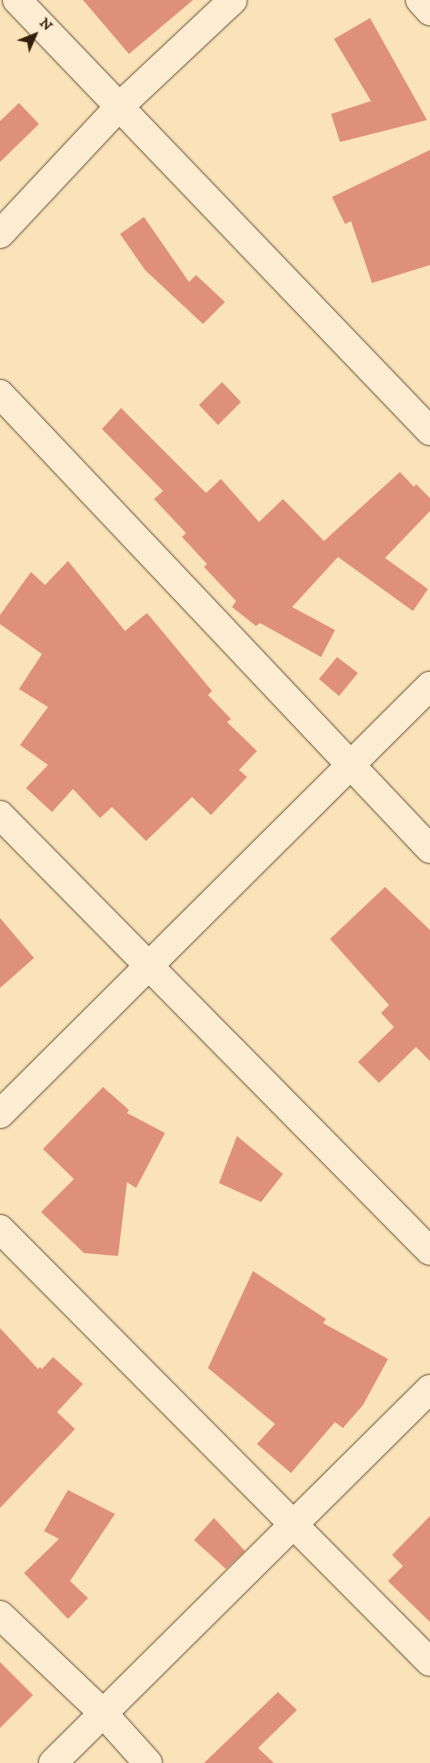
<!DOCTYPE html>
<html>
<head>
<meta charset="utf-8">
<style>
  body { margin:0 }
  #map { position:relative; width:430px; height:1763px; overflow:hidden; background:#fae2b9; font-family:"IM FELL DW Pica",serif }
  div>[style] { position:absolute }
  .building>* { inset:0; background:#df907a }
  .roads { filter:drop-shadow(0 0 1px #645039) drop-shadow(0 0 1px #645039) }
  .minor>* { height:28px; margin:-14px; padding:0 14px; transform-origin:14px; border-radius:14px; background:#fcecd2 }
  span { translate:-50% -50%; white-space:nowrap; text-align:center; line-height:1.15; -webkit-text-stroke:5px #fcecd2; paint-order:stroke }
  .north { position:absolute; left:10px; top:10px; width:50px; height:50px; -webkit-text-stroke:4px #fcecd2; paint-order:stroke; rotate:46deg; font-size:14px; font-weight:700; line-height:20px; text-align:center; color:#32200e }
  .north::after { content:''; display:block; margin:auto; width:18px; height:22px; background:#32200e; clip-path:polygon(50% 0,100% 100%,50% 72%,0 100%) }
</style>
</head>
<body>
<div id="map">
  <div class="building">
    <div style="clip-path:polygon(83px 0,193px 0,129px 54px)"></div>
    <div style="clip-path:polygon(370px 18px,427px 120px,340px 142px,331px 114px,371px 101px,334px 39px)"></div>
    <div style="clip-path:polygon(19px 103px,39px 124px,0 162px,0 121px)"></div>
    <div style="clip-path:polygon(430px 150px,430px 265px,372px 283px,351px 221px,345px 224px,332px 197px)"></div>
    <div style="clip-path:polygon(144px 217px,189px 282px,196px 275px,225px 302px,203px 324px,145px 270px,120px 234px)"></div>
    <div style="clip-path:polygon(222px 382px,241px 402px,218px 425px,199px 405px)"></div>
    <div style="clip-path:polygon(121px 408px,206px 493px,221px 479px,259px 522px,283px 499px,324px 541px,400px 472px,414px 487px,416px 484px,430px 498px,430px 511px,385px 558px,428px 589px,413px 611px,338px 557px,292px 607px,335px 630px,321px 657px,260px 623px,256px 626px,232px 607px,236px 601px,204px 567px,207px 564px,182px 537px,186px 533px,154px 499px,163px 491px,102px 429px)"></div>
    <div style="clip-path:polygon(68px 561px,125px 631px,147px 613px,212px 691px,208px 695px,231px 719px,227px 722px,257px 751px,239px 770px,247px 777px,211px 815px,192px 797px,146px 841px,112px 807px,100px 818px,73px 789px,52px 812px,26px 788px,48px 765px,20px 745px,48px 707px,19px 689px,42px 654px,0 624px,0 615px,31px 572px,45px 585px)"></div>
    <div style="clip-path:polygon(337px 657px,358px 673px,339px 696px,319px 679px)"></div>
    <div style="clip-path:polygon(385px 887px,430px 930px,430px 1061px,416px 1047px,379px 1083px,358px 1062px,394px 1027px,381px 1013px,389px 1005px,330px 939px)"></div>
    <div style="clip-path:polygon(0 918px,34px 958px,0 988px)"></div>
    <div style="clip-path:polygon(103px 1087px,129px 1110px,127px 1113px,165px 1133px,136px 1188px,127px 1182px,118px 1256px,84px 1253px,41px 1212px,74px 1179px,43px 1149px)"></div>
    <div style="clip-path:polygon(237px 1136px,283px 1174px,261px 1202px,219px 1183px)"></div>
    <div style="clip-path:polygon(253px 1271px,326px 1319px,323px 1323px,388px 1359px,363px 1405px,343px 1428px,335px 1422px,291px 1473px,257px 1444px,275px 1424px,208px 1368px)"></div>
    <div style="clip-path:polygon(0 1328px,38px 1369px,40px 1367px,42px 1369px,53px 1357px,83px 1384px,57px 1412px,75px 1429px,0 1508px)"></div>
    <div style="clip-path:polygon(68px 1490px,115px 1514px,70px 1581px,88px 1598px,68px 1619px,24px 1573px,59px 1539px,44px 1531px)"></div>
    <div style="clip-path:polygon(430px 1516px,430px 1622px,388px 1581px,403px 1566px,392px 1555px)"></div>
    <div style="clip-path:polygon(214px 1518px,245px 1551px,226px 1569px,194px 1540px)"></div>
    <div style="clip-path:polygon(0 1662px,33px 1695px,0 1728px)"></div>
    <div style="clip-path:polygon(278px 1692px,297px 1710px,258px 1748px,274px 1763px,204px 1763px)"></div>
  </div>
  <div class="roads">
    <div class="minor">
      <div style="left:17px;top:0;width:597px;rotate:46.22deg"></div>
      <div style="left:420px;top:0;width:15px;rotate:48deg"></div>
      <div style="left:0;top:234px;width:174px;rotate:-46.9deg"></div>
      <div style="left:119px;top:107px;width:156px;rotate:-43.2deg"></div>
      <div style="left:0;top:394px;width:626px;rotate:46.62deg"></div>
      <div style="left:0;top:815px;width:612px;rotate:45.4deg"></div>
      <div style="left:0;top:1114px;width:607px;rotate:-44.87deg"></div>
      <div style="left:0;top:1229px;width:610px;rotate:45.2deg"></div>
      <div style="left:0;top:1615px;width:142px;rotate:43.6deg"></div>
      <div style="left:103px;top:1713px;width:67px;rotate:48deg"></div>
      <div style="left:53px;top:1763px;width:531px;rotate:-44.77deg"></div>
    </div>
  </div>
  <div class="north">N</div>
</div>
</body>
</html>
